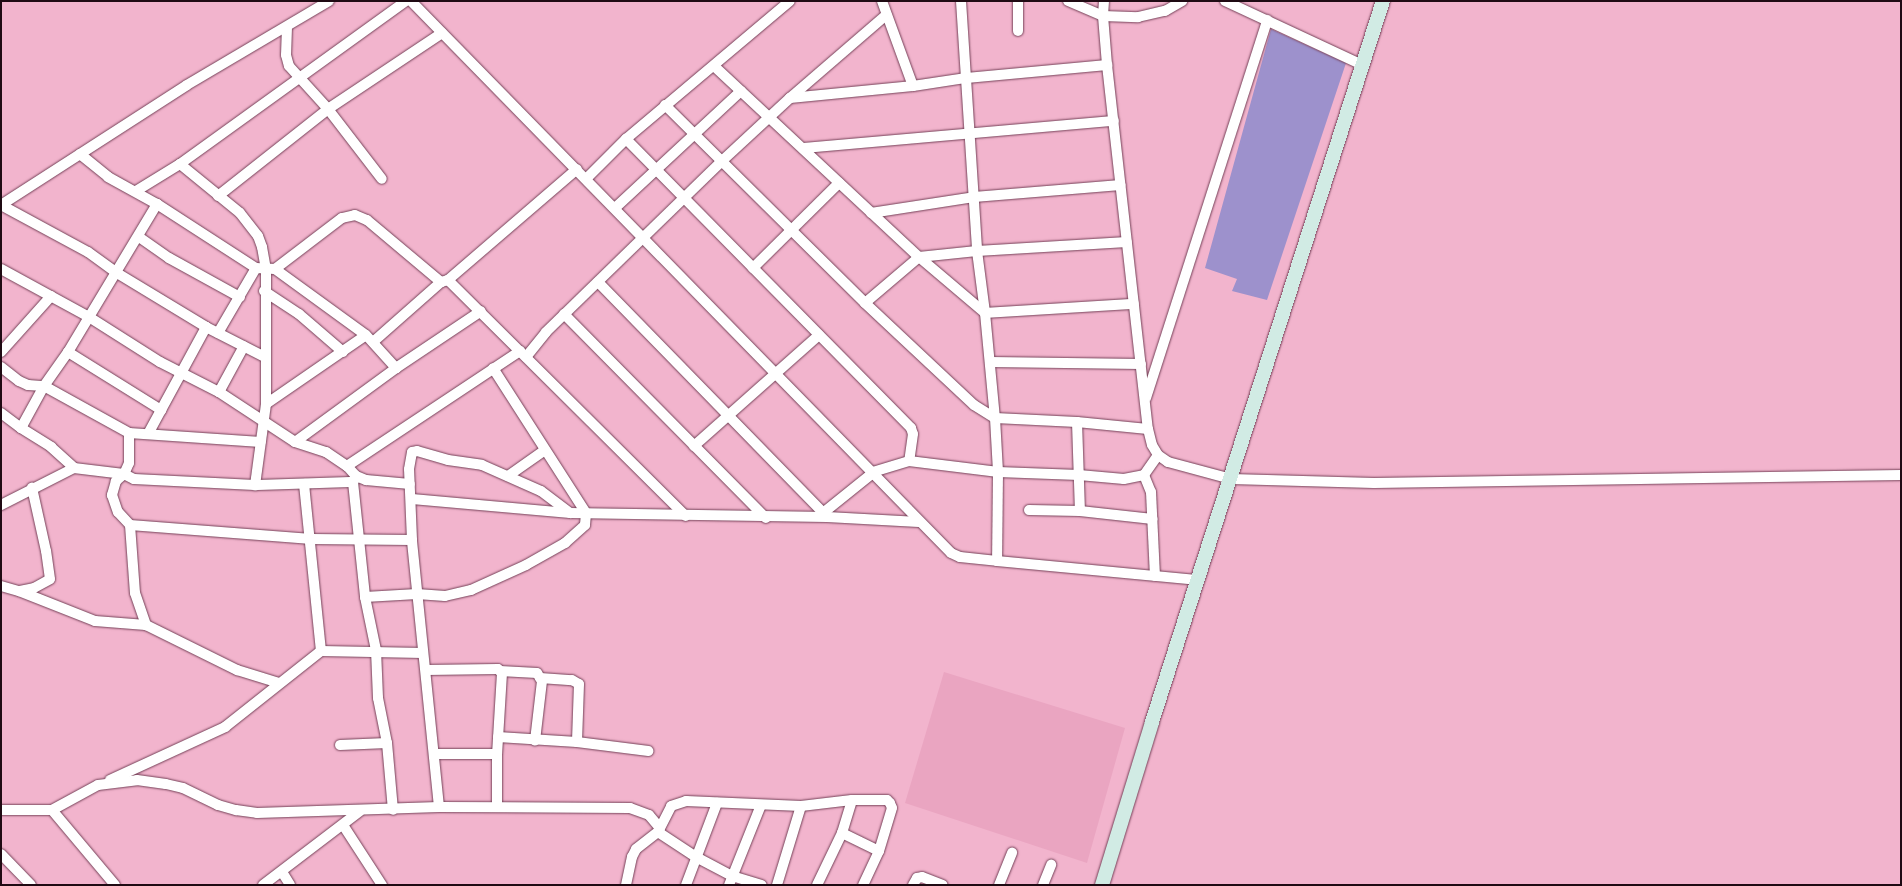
<!DOCTYPE html>
<html>
<head>
<meta charset="utf-8">
<style>
  body { margin:0 }
  #map { position:relative; width:1902px; height:886px; overflow:hidden; background:#f2b4cd; font-family:Poppins,sans-serif }
  div>[style] { position:absolute }
  .built>* { inset:0; background:#eaa5c1 }
  .green>* { inset:0; background:#9d91cc }
  .roads { filter:drop-shadow(0 0 1px #754158) drop-shadow(0 0 1px #754158) }
  .street>* { height:10px; margin:-5px; padding:0 5px; transform-origin:5px; border-radius:5px; background:#fff }
  .secondary>* { height:14px; margin:-7px; padding:0 7px; transform-origin:7px; border-radius:7px; background:#d1ebe4 }
  span { translate:-50% -50%; white-space:nowrap; text-align:center; line-height:1.15; -webkit-text-stroke:4px #f2b4cd; paint-order:stroke }
  .frame { position:absolute; inset:0; border:2px solid #1f0a13; pointer-events:none }
</style>
</head>
<body>
<div id="map">
  <div class="built">
    <div style="clip-path:polygon(944px 672px,1125px 728px,1087px 863px,905px 803px)"></div>
  </div>
  <div class="green">
    <div style="clip-path:polygon(1271px 29px,1346px 63px,1267px 300px,1232px 291px,1237px 279px,1205px 268px)"></div>
  </div>
  <div class="roads">
    <div class="street">
      <div style="left:411px;top:1px;width:772px;rotate:45.63deg"></div>
      <div style="left:951px;top:553px;width:10px;rotate:24deg"></div>
      <div style="left:960px;top:557px;width:37px;rotate:6deg"></div>
      <div style="left:997px;top:561px;width:203px;rotate:5.4deg"></div>
      <div style="left:882px;top:1px;width:90px;rotate:70deg"></div>
      <div style="left:961px;top:1px;width:251px;rotate:86.3deg"></div>
      <div style="left:977px;top:251px;width:63px;rotate:82.6deg"></div>
      <div style="left:985px;top:313px;width:105px;rotate:84.6deg"></div>
      <div style="left:995px;top:418px;width:54px;rotate:86.8deg"></div>
      <div style="left:998px;top:472px;width:89px;rotate:90.6deg"></div>
      <div style="left:1068px;top:1px;width:38px;rotate:23deg"></div>
      <div style="left:1103px;top:16px;width:35px;rotate:2deg"></div>
      <div style="left:1138px;top:17px;width:28px;rotate:-13deg"></div>
      <div style="left:1165px;top:11px;width:20px;rotate:-30deg"></div>
      <div style="left:1104px;top:1px;width:15px;rotate:94deg"></div>
      <div style="left:1103px;top:16px;width:49px;rotate:85.3deg"></div>
      <div style="left:1107px;top:65px;width:366px;rotate:83.6deg"></div>
      <div style="left:1148px;top:429px;width:16px;rotate:76deg"></div>
      <div style="left:1152px;top:445px;width:12px;rotate:59deg"></div>
      <div style="left:1158px;top:455px;width:12px;rotate:35deg"></div>
      <div style="left:1168px;top:462px;width:65px;rotate:15.1deg"></div>
      <div style="left:1231px;top:479px;width:143px;rotate:1.6deg"></div>
      <div style="left:1374px;top:483px;width:527px;rotate:-0.87deg"></div>
      <div style="left:1225px;top:1px;width:151px;rotate:25deg"></div>
      <div style="left:287px;top:27px;width:28px;rotate:92deg"></div>
      <div style="left:286px;top:55px;width:11px;rotate:75deg"></div>
      <div style="left:289px;top:66px;width:58px;rotate:47.8deg"></div>
      <div style="left:328px;top:109px;width:88px;rotate:52.4deg"></div>
      <div style="left:1018px;top:31px;width:30px;rotate:-90deg"></div>
      <div style="left:714px;top:66px;width:280px;rotate:43deg"></div>
      <div style="left:919px;top:257px;width:87px;rotate:40.3deg"></div>
      <div style="left:985px;top:313px;width:149px;rotate:-3.5deg"></div>
      <div style="left:790px;top:98px;width:124px;rotate:-5.6deg"></div>
      <div style="left:913px;top:86px;width:54px;rotate:-8.6deg"></div>
      <div style="left:966px;top:78px;width:142px;rotate:-5.3deg"></div>
      <div style="left:665px;top:105px;width:281px;rotate:44.7deg"></div>
      <div style="left:865px;top:303px;width:149px;rotate:43.1deg"></div>
      <div style="left:974px;top:405px;width:25px;rotate:32deg"></div>
      <div style="left:995px;top:418px;width:82px;rotate:2.8deg"></div>
      <div style="left:1077px;top:422px;width:71px;rotate:5.6deg"></div>
      <div style="left:626px;top:139px;width:406px;rotate:45.4deg"></div>
      <div style="left:911px;top:428px;width:6px;rotate:72deg"></div>
      <div style="left:913px;top:434px;width:27px;rotate:98deg"></div>
      <div style="left:909px;top:461px;width:37px;rotate:163deg"></div>
      <div style="left:874px;top:472px;width:65px;rotate:141.2deg"></div>
      <div style="left:803px;top:148px;width:312px;rotate:-5deg"></div>
      <div style="left:80px;top:154px;width:36px;rotate:39deg"></div>
      <div style="left:108px;top:177px;width:56px;rotate:28.9deg"></div>
      <div style="left:157px;top:204px;width:118px;rotate:32.9deg"></div>
      <div style="left:256px;top:268px;width:19px;rotate:3deg"></div>
      <div style="left:275px;top:269px;width:112px;rotate:36deg"></div>
      <div style="left:366px;top:335px;width:45px;rotate:47.7deg"></div>
      <div style="left:180px;top:164px;width:77px;rotate:39.2deg"></div>
      <div style="left:240px;top:213px;width:29px;rotate:52deg"></div>
      <div style="left:258px;top:236px;width:12px;rotate:70deg"></div>
      <div style="left:262px;top:247px;width:22px;rotate:80deg"></div>
      <div style="left:266px;top:269px;width:135px;rotate:90deg"></div>
      <div style="left:266px;top:404px;width:82px;rotate:97.7deg"></div>
      <div style="left:586px;top:179px;width:57px;rotate:-45deg"></div>
      <div style="left:626px;top:139px;width:214px;rotate:-40.1deg"></div>
      <div style="left:136px;top:191px;width:52px;rotate:-31.5deg"></div>
      <div style="left:180px;top:164px;width:279px;rotate:-35.8deg"></div>
      <div style="left:218px;top:196px;width:140px;rotate:-38.3deg"></div>
      <div style="left:328px;top:109px;width:137px;rotate:-33.7deg"></div>
      <div style="left:1px;top:205px;width:221px;rotate:-32.8deg"></div>
      <div style="left:187px;top:85px;width:165px;rotate:-30.6deg"></div>
      <div style="left:1px;top:205px;width:99px;rotate:28.4deg"></div>
      <div style="left:88px;top:252px;width:36px;rotate:36deg"></div>
      <div style="left:117px;top:273px;width:104px;rotate:31.2deg"></div>
      <div style="left:206px;top:327px;width:66px;rotate:27deg"></div>
      <div style="left:615px;top:208px;width:172px;rotate:-42.9deg"></div>
      <div style="left:871px;top:213px;width:104px;rotate:-8.8deg"></div>
      <div style="left:974px;top:197px;width:147px;rotate:-4.7deg"></div>
      <div style="left:139px;top:237px;width:37px;rotate:35deg"></div>
      <div style="left:169px;top:258px;width:81px;rotate:28.8deg"></div>
      <div style="left:753px;top:268px;width:121px;rotate:-44.7deg"></div>
      <div style="left:1px;top:269px;width:100px;rotate:28.6deg"></div>
      <div style="left:89px;top:317px;width:84px;rotate:32.4deg"></div>
      <div style="left:160px;top:362px;width:66px;rotate:27deg"></div>
      <div style="left:219px;top:392px;width:91px;rotate:33.3deg"></div>
      <div style="left:295px;top:442px;width:33px;rotate:18deg"></div>
      <div style="left:326px;top:452px;width:25px;rotate:34deg"></div>
      <div style="left:347px;top:466px;width:13px;rotate:48deg"></div>
      <div style="left:356px;top:476px;width:11px;rotate:22deg"></div>
      <div style="left:366px;top:480px;width:44px;rotate:5.2deg"></div>
      <div style="left:275px;top:269px;width:84px;rotate:-37.3deg"></div>
      <div style="left:342px;top:218px;width:13px;rotate:-13deg"></div>
      <div style="left:355px;top:215px;width:13px;rotate:23deg"></div>
      <div style="left:367px;top:220px;width:97px;rotate:40deg"></div>
      <div style="left:448px;top:280px;width:170px;rotate:-40.7deg"></div>
      <div style="left:598px;top:282px;width:328px;rotate:45.7deg"></div>
      <div style="left:264px;top:291px;width:42px;rotate:33.3deg"></div>
      <div style="left:299px;top:314px;width:58px;rotate:40.8deg"></div>
      <div style="left:865px;top:303px;width:71px;rotate:-40.4deg"></div>
      <div style="left:919px;top:257px;width:58px;rotate:-5.9deg"></div>
      <div style="left:977px;top:251px;width:150px;rotate:-3.4deg"></div>
      <div style="left:564px;top:314px;width:287px;rotate:45.3deg"></div>
      <div style="left:218px;top:333px;width:75px;rotate:-59.7deg"></div>
      <div style="left:373px;top:342px;width:91px;rotate:-41.4deg"></div>
      <div style="left:441px;top:282px;width:7px;rotate:-16deg"></div>
      <div style="left:448px;top:280px;width:335px;rotate:44.8deg"></div>
      <div style="left:1px;top:352px;width:75px;rotate:-48.2deg"></div>
      <div style="left:68px;top:352px;width:110px;rotate:31.9deg"></div>
      <div style="left:526px;top:357px;width:32px;rotate:-51deg"></div>
      <div style="left:546px;top:332px;width:247px;rotate:-44.2deg"></div>
      <div style="left:723px;top:160px;width:91px;rotate:-42.8deg"></div>
      <div style="left:790px;top:98px;width:127px;rotate:-40.8deg"></div>
      <div style="left:990px;top:362px;width:151px;rotate:0.8deg"></div>
      <div style="left:1px;top:367px;width:23px;rotate:38deg"></div>
      <div style="left:19px;top:381px;width:10px;rotate:24deg"></div>
      <div style="left:28px;top:385px;width:16px;rotate:4deg"></div>
      <div style="left:44px;top:386px;width:97px;rotate:28.9deg"></div>
      <div style="left:129px;top:433px;width:132px;rotate:3.9deg"></div>
      <div style="left:219px;top:392px;width:52px;rotate:-61.5deg"></div>
      <div style="left:1146px;top:398px;width:397px;rotate:-72.2deg"></div>
      <div style="left:266px;top:404px;width:121px;rotate:-34.6deg"></div>
      <div style="left:1px;top:413px;width:25px;rotate:37deg"></div>
      <div style="left:21px;top:428px;width:48px;rotate:-61.3deg"></div>
      <div style="left:44px;top:386px;width:42px;rotate:-54.8deg"></div>
      <div style="left:68px;top:352px;width:173px;rotate:-59deg"></div>
      <div style="left:1077px;top:422px;width:89px;rotate:88.1deg"></div>
      <div style="left:1080px;top:511px;width:73px;rotate:6.3deg"></div>
      <div style="left:21px;top:428px;width:36px;rotate:32deg"></div>
      <div style="left:51px;top:447px;width:31px;rotate:42deg"></div>
      <div style="left:129px;top:433px;width:30px;rotate:90deg"></div>
      <div style="left:129px;top:463px;width:12px;rotate:114deg"></div>
      <div style="left:124px;top:474px;width:11px;rotate:139deg"></div>
      <div style="left:116px;top:481px;width:15px;rotate:106deg"></div>
      <div style="left:112px;top:495px;width:18px;rotate:71deg"></div>
      <div style="left:118px;top:512px;width:18px;rotate:47deg"></div>
      <div style="left:130px;top:525px;width:182px;rotate:4.4deg"></div>
      <div style="left:311px;top:539px;width:101px;rotate:0.6deg"></div>
      <div style="left:148px;top:434px;width:122px;rotate:-61.5deg"></div>
      <div style="left:295px;top:442px;width:125px;rotate:-36.2deg"></div>
      <div style="left:396px;top:368px;width:102px;rotate:-33.8deg"></div>
      <div style="left:694px;top:446px;width:167px;rotate:-41.6deg"></div>
      <div style="left:909px;top:461px;width:90px;rotate:7deg"></div>
      <div style="left:998px;top:472px;width:81px;rotate:2.1deg"></div>
      <div style="left:1079px;top:475px;width:45px;rotate:5.1deg"></div>
      <div style="left:1124px;top:479px;width:20px;rotate:-11deg"></div>
      <div style="left:1144px;top:475px;width:24px;rotate:-55deg"></div>
      <div style="left:347px;top:466px;width:208px;rotate:-33.6deg"></div>
      <div style="left:1144px;top:475px;width:18px;rotate:68deg"></div>
      <div style="left:1151px;top:492px;width:84px;rotate:87.3deg"></div>
      <div style="left:508px;top:476px;width:45px;rotate:-35.1deg"></div>
      <div style="left:356px;top:477px;width:6px;rotate:121deg"></div>
      <div style="left:353px;top:482px;width:116px;rotate:84deg"></div>
      <div style="left:365px;top:597px;width:54px;rotate:78.3deg"></div>
      <div style="left:376px;top:650px;width:48px;rotate:87.6deg"></div>
      <div style="left:378px;top:698px;width:46px;rotate:78.7deg"></div>
      <div style="left:387px;top:743px;width:67px;rotate:84.9deg"></div>
      <div style="left:304px;top:484px;width:168px;rotate:84.2deg"></div>
      <div style="left:412px;top:499px;width:159px;rotate:5.1deg"></div>
      <div style="left:570px;top:513px;width:257px;rotate:0.9deg"></div>
      <div style="left:827px;top:517px;width:92px;rotate:3.1deg"></div>
      <div style="left:1px;top:505px;width:82px;rotate:-26.9deg"></div>
      <div style="left:74px;top:468px;width:50px;rotate:6.8deg"></div>
      <div style="left:124px;top:474px;width:11px;rotate:27deg"></div>
      <div style="left:134px;top:479px;width:121px;rotate:2.8deg"></div>
      <div style="left:255px;top:485px;width:98px;rotate:-1.8deg"></div>
      <div style="left:1029px;top:510px;width:51px;rotate:1.1deg"></div>
      <div style="left:130px;top:525px;width:68px;rotate:85.8deg"></div>
      <div style="left:135px;top:593px;width:34px;rotate:71deg"></div>
      <div style="left:146px;top:625px;width:102px;rotate:26.3deg"></div>
      <div style="left:237px;top:670px;width:44px;rotate:17.2deg"></div>
      <div style="left:1px;top:586px;width:19px;rotate:16deg"></div>
      <div style="left:19px;top:591px;width:82px;rotate:21.5deg"></div>
      <div style="left:95px;top:621px;width:51px;rotate:4.5deg"></div>
      <div style="left:20px;top:591px;width:14px;rotate:-12deg"></div>
      <div style="left:34px;top:588px;width:18px;rotate:-29deg"></div>
      <div style="left:50px;top:579px;width:28px;rotate:-98deg"></div>
      <div style="left:46px;top:551px;width:65px;rotate:-102.5deg"></div>
      <div style="left:365px;top:597px;width:52px;rotate:-3.3deg"></div>
      <div style="left:417px;top:594px;width:28px;rotate:4deg"></div>
      <div style="left:445px;top:596px;width:27px;rotate:-13deg"></div>
      <div style="left:471px;top:590px;width:60px;rotate:-24.4deg"></div>
      <div style="left:526px;top:565px;width:45px;rotate:-29.4deg"></div>
      <div style="left:565px;top:543px;width:27px;rotate:-42deg"></div>
      <div style="left:585px;top:525px;width:12px;rotate:-85deg"></div>
      <div style="left:586px;top:513px;width:172px;rotate:-122.7deg"></div>
      <div style="left:426px;top:670px;width:72px;rotate:-0.8deg"></div>
      <div style="left:498px;top:669px;width:6px;rotate:45deg"></div>
      <div style="left:502px;top:673px;width:81px;rotate:93.5deg"></div>
      <div style="left:497px;top:754px;width:53px;rotate:90deg"></div>
      <div style="left:500px;top:671px;width:37px;rotate:3deg"></div>
      <div style="left:537px;top:673px;width:9px;rotate:58deg"></div>
      <div style="left:542px;top:681px;width:60px;rotate:96.7deg"></div>
      <div style="left:540px;top:678px;width:32px;rotate:4deg"></div>
      <div style="left:572px;top:680px;width:8px;rotate:30deg"></div>
      <div style="left:579px;top:684px;width:58px;rotate:92deg"></div>
      <div style="left:498px;top:737px;width:79px;rotate:3.6deg"></div>
      <div style="left:577px;top:742px;width:72px;rotate:7.2deg"></div>
      <div style="left:340px;top:745px;width:47px;rotate:-2.4deg"></div>
      <div style="left:435px;top:754px;width:62px"></div>
      <div style="left:110px;top:780px;width:127px;rotate:-24.7deg"></div>
      <div style="left:225px;top:727px;width:122px;rotate:-38.4deg"></div>
      <div style="left:321px;top:651px;width:102px;rotate:1.1deg"></div>
      <div style="left:801px;top:806px;width:51px;rotate:-6.7deg"></div>
      <div style="left:852px;top:800px;width:35px"></div>
      <div style="left:887px;top:800px;width:4px;rotate:45deg"></div>
      <div style="left:890px;top:803px;width:5px;rotate:68deg"></div>
      <div style="left:892px;top:808px;width:45px;rotate:106.8deg"></div>
      <div style="left:879px;top:851px;width:38px;rotate:115deg"></div>
      <div style="left:439px;top:807px;width:268px;rotate:-95.8deg"></div>
      <div style="left:412px;top:540px;width:71px;rotate:-92.4deg"></div>
      <div style="left:409px;top:469px;width:17px;rotate:-80deg"></div>
      <div style="left:412px;top:452px;width:5px;rotate:-11deg"></div>
      <div style="left:417px;top:451px;width:32px;rotate:16deg"></div>
      <div style="left:448px;top:460px;width:34px;rotate:8deg"></div>
      <div style="left:482px;top:465px;width:64px;rotate:23.8deg"></div>
      <div style="left:541px;top:491px;width:36px;rotate:37deg"></div>
      <div style="left:1px;top:810px;width:51px"></div>
      <div style="left:52px;top:810px;width:52px;rotate:-28.5deg"></div>
      <div style="left:98px;top:785px;width:39px;rotate:-7deg"></div>
      <div style="left:137px;top:780px;width:29px;rotate:8deg"></div>
      <div style="left:166px;top:784px;width:17px;rotate:13deg"></div>
      <div style="left:183px;top:788px;width:39px;rotate:26deg"></div>
      <div style="left:218px;top:805px;width:19px;rotate:16deg"></div>
      <div style="left:236px;top:810px;width:21px;rotate:8deg"></div>
      <div style="left:257px;top:813px;width:182px;rotate:-1.9deg"></div>
      <div style="left:439px;top:807px;width:191px;rotate:0.3deg"></div>
      <div style="left:630px;top:808px;width:20px;rotate:20deg"></div>
      <div style="left:649px;top:815px;width:17px;rotate:50deg"></div>
      <div style="left:52px;top:810px;width:98px;rotate:50deg"></div>
      <div style="left:343px;top:825px;width:72px;rotate:57deg"></div>
      <div style="left:658px;top:832px;width:45px;rotate:33.3deg"></div>
      <div style="left:696px;top:857px;width:41px;rotate:27.8deg"></div>
      <div style="left:732px;top:876px;width:31px;rotate:17deg"></div>
      <div style="left:842px;top:833px;width:41px;rotate:25.9deg"></div>
      <div style="left:1px;top:854px;width:43px;rotate:45.9deg"></div>
      <div style="left:282px;top:872px;width:15px;rotate:58deg"></div>
      <div style="left:263px;top:885px;width:122px;rotate:-37.3deg"></div>
      <div style="left:626px;top:885px;width:29px;rotate:-78deg"></div>
      <div style="left:632px;top:857px;width:9px;rotate:-63deg"></div>
      <div style="left:636px;top:849px;width:28px;rotate:-38deg"></div>
      <div style="left:658px;top:832px;width:29px;rotate:-63deg"></div>
      <div style="left:671px;top:806px;width:16px;rotate:-18deg"></div>
      <div style="left:686px;top:801px;width:115px;rotate:2.5deg"></div>
      <div style="left:801px;top:806px;width:83px;rotate:106.9deg"></div>
      <div style="left:686px;top:885px;width:88px;rotate:-69.3deg"></div>
      <div style="left:729px;top:885px;width:86px;rotate:-68.2deg"></div>
      <div style="left:817px;top:885px;width:58px;rotate:-64.3deg"></div>
      <div style="left:842px;top:833px;width:34px;rotate:-73deg"></div>
      <div style="left:913px;top:885px;width:8px;rotate:-60deg"></div>
      <div style="left:917px;top:878px;width:5px;rotate:-11deg"></div>
      <div style="left:922px;top:877px;width:22px;rotate:21deg"></div>
      <div style="left:999px;top:885px;width:35px;rotate:-68deg"></div>
      <div style="left:1043px;top:885px;width:22px;rotate:-68deg"></div>
    </div>
    <div class="secondary">
      <div style="left:1102px;top:885px;width:170px;rotate:-72.9deg"></div>
      <div style="left:1152px;top:722px;width:757px;rotate:-72.24deg"></div>
    </div>
  </div>
  <div class="frame"></div>
</div>
</body>
</html>
